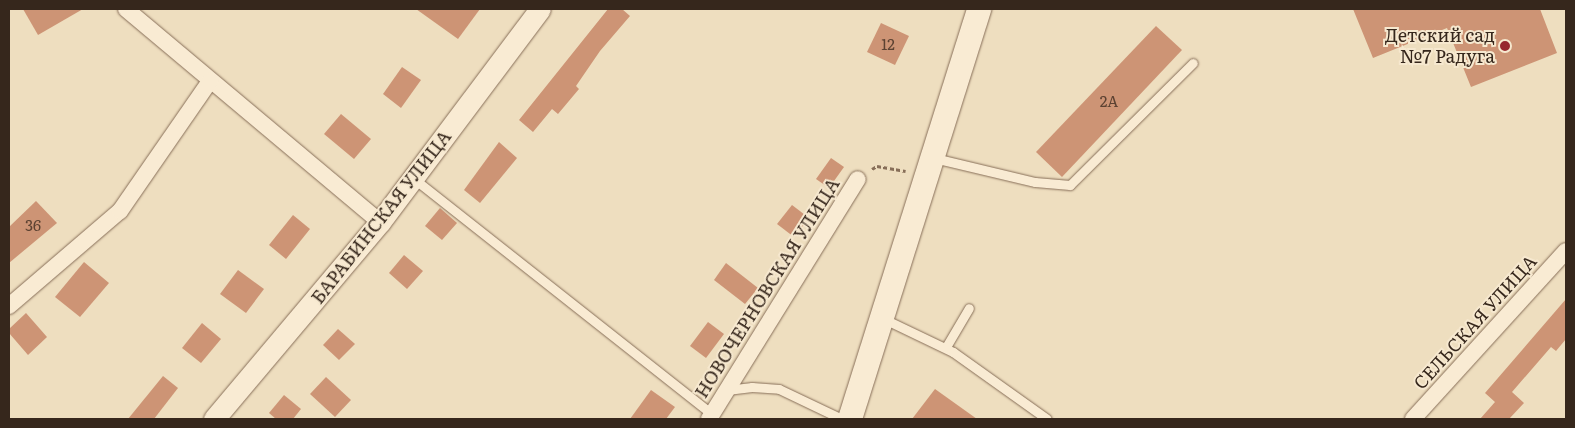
<!DOCTYPE html>
<html>
<head>
<meta charset="utf-8">
<style>
  body { margin:0 }
  #map { position:relative; width:1575px; height:428px; overflow:hidden; background:#eedebf; font-family:Literata,serif }
  div>[style] { position:absolute }
  .building>* { inset:0; background:#cd9475 }
  .path>* { height:3px; margin-top:-1.5px; transform-origin:0; background:repeating-linear-gradient(90deg,#876e58 0 4px,transparent 0 6.5px) }
  .roads { filter:drop-shadow(0 0 1px #876e58) drop-shadow(0 0 1px #876e58) }
  .service>* { height:9px; margin:-4.5px; padding:0 4.5px; transform-origin:4.5px; border-radius:4.5px; background:#f9ebd3 }
  .minor>* { height:16px; margin:-8px; padding:0 8px; transform-origin:8px; border-radius:8px; background:#f9ebd3 }
  .tertiary>* { height:21px; margin:-10.5px; padding:0 10.5px; transform-origin:10.5px; border-radius:10.5px; background:#f9ebd3 }
  .secondary>* { height:24px; margin:-12px; padding:0 12px; transform-origin:12px; border-radius:12px; background:#f9ebd3 }
  .dots>* { width:14px; height:14px; translate:-50% -50%; box-sizing:border-box; border:2px solid #f6e8cf; border-radius:50% }
  span { translate:-50% -50%; white-space:nowrap; text-align:center; line-height:1.15; -webkit-text-stroke:4px #f6e8cf; paint-order:stroke }
  .number-label { font-size:15px; color:#5c4232 }
  .number-label span { -webkit-text-stroke-width:0 }
  .poi-label { font-size:18px; color:#36271c }
  .right { translate:-100% -50%; text-align:right }
  .street-label { font-size:18px; color:#36271c }
  .frame { position:absolute; inset:0; border:10px solid #36271c; pointer-events:none }
</style>
</head>
<body>
<div id="map">
  <div class="building">
    <div style="clip-path:polygon(23px 9px,83px 9px,38px 35px)"></div>
    <div style="clip-path:polygon(416px 9px,480px 9px,458px 39px)"></div>
    <div style="clip-path:polygon(608px 9px,622px 9px,630px 16px,600px 51px,576px 86px,579px 89px,558px 114px,552px 109px,533px 132px,519px 120px)"></div>
    <div style="clip-path:polygon(1353px 9px,1540px 9px,1557px 53px,1471px 87px,1447px 28px,1373px 58px)"></div>
    <div style="clip-path:polygon(881px 23px,909px 36px,895px 65px,867px 52px)"></div>
    <div style="clip-path:polygon(1156px 26px,1182px 50px,1062px 177px,1036px 152px)"></div>
    <div style="clip-path:polygon(402px 67px,421px 80px,401px 108px,383px 94px)"></div>
    <div style="clip-path:polygon(341px 114px,371px 139px,354px 159px,324px 134px)"></div>
    <div style="clip-path:polygon(499px 142px,517px 158px,480px 203px,464px 190px)"></div>
    <div style="clip-path:polygon(831px 158px,844px 167px,829px 188px,816px 179px)"></div>
    <div style="clip-path:polygon(36px 201px,57px 223px,9px 263px,9px 227px)"></div>
    <div style="clip-path:polygon(792px 205px,809px 218px,794px 237px,777px 224px)"></div>
    <div style="clip-path:polygon(440px 208px,457px 223px,442px 240px,425px 226px)"></div>
    <div style="clip-path:polygon(293px 215px,310px 229px,286px 259px,269px 245px)"></div>
    <div style="clip-path:polygon(404px 255px,423px 271px,407px 289px,389px 273px)"></div>
    <div style="clip-path:polygon(84px 262px,109px 283px,80px 317px,55px 297px)"></div>
    <div style="clip-path:polygon(726px 263px,758px 288px,745px 304px,714px 280px)"></div>
    <div style="clip-path:polygon(238px 270px,264px 289px,246px 313px,220px 294px)"></div>
    <div style="clip-path:polygon(1566px 299px,1566px 339px,1556px 351px,1551px 347px,1512px 392px,1524px 403px,1509px 419px,1480px 419px,1495px 402px,1485px 393px)"></div>
    <div style="clip-path:polygon(26px 313px,47px 337px,28px 355px,9px 333px,9px 329px)"></div>
    <div style="clip-path:polygon(708px 322px,724px 334px,706px 358px,690px 346px)"></div>
    <div style="clip-path:polygon(202px 323px,221px 339px,201px 363px,182px 348px)"></div>
    <div style="clip-path:polygon(338px 329px,355px 344px,339px 360px,323px 345px)"></div>
    <div style="clip-path:polygon(163px 376px,178px 388px,154px 419px,128px 419px)"></div>
    <div style="clip-path:polygon(326px 377px,351px 400px,335px 417px,310px 394px)"></div>
    <div style="clip-path:polygon(935px 389px,977px 419px,912px 419px)"></div>
    <div style="clip-path:polygon(651px 390px,675px 407px,666px 419px,630px 419px)"></div>
    <div style="clip-path:polygon(284px 395px,301px 409px,293px 419px,276px 419px,269px 413px)"></div>
  </div>
  <div class="path">
    <div style="left:872px;top:169px;width:6px;rotate:-31deg"></div>
    <div style="left:877px;top:166px;width:29px;rotate:10deg"></div>
  </div>
  <div class="roads">
    <div class="service">
      <div style="left:934px;top:158px;width:104px;rotate:13.4deg"></div>
      <div style="left:1035px;top:182px;width:35px;rotate:5deg"></div>
      <div style="left:1070px;top:185px;width:173px;rotate:-44.8deg"></div>
      <div style="left:413px;top:178px;width:381px;rotate:38.3deg"></div>
      <div style="left:882px;top:318px;width:79px;rotate:25.6deg"></div>
      <div style="left:953px;top:352px;width:115px;rotate:35.5deg"></div>
      <div style="left:946px;top:347px;width:45px;rotate:-59.5deg"></div>
      <div style="left:727px;top:390px;width:25px;rotate:-7deg"></div>
      <div style="left:752px;top:387px;width:27px;rotate:4deg"></div>
      <div style="left:779px;top:389px;width:70px;rotate:25.5deg"></div>
    </div>
    <div class="minor">
      <div style="left:126px;top:9px;width:331px;rotate:40deg"></div>
      <div style="left:9px;top:306px;width:146px;rotate:-40.6deg"></div>
      <div style="left:120px;top:211px;width:158px;rotate:-55.3deg"></div>
      <div style="left:709px;top:419px;width:282px;rotate:-58.2deg"></div>
      <div style="left:1413px;top:419px;width:227px;rotate:-47.7deg"></div>
    </div>
    <div class="tertiary">
      <div style="left:214px;top:419px;width:258px;rotate:-49.9deg"></div>
      <div style="left:380px;top:222px;width:266px;rotate:-53.1deg"></div>
    </div>
    <div class="secondary">
      <div style="left:850px;top:419px;width:430px;rotate:-72.5deg"></div>
    </div>
  </div>
  <div class="dots">
    <div style="left:1505px;top:46px;background:#97272e"></div>
  </div>
  <div class="number-label">
    <span style="left:888px;top:44px">12</span>
    <span style="left:1109px;top:101px">2А</span>
    <span style="left:33px;top:225px">36</span>
  </div>
  <div class="poi-label">
    <span class="right" style="left:1495px;top:46px">Детский сад<br>№7 Радуга</span>
  </div>
  <div class="street-label">
    <span style="left:381px;top:217px;rotate:-52deg">БАРАБИНСКАЯ УЛИЦА</span>
    <span style="left:767px;top:288px;rotate:-58deg">НОВОЧЕРНОВСКАЯ УЛИЦА</span>
    <span style="left:1475px;top:322px;rotate:-48deg">СЕЛЬСКАЯ УЛИЦА</span>
  </div>
  <div class="frame"></div>
</div>
</body>
</html>
